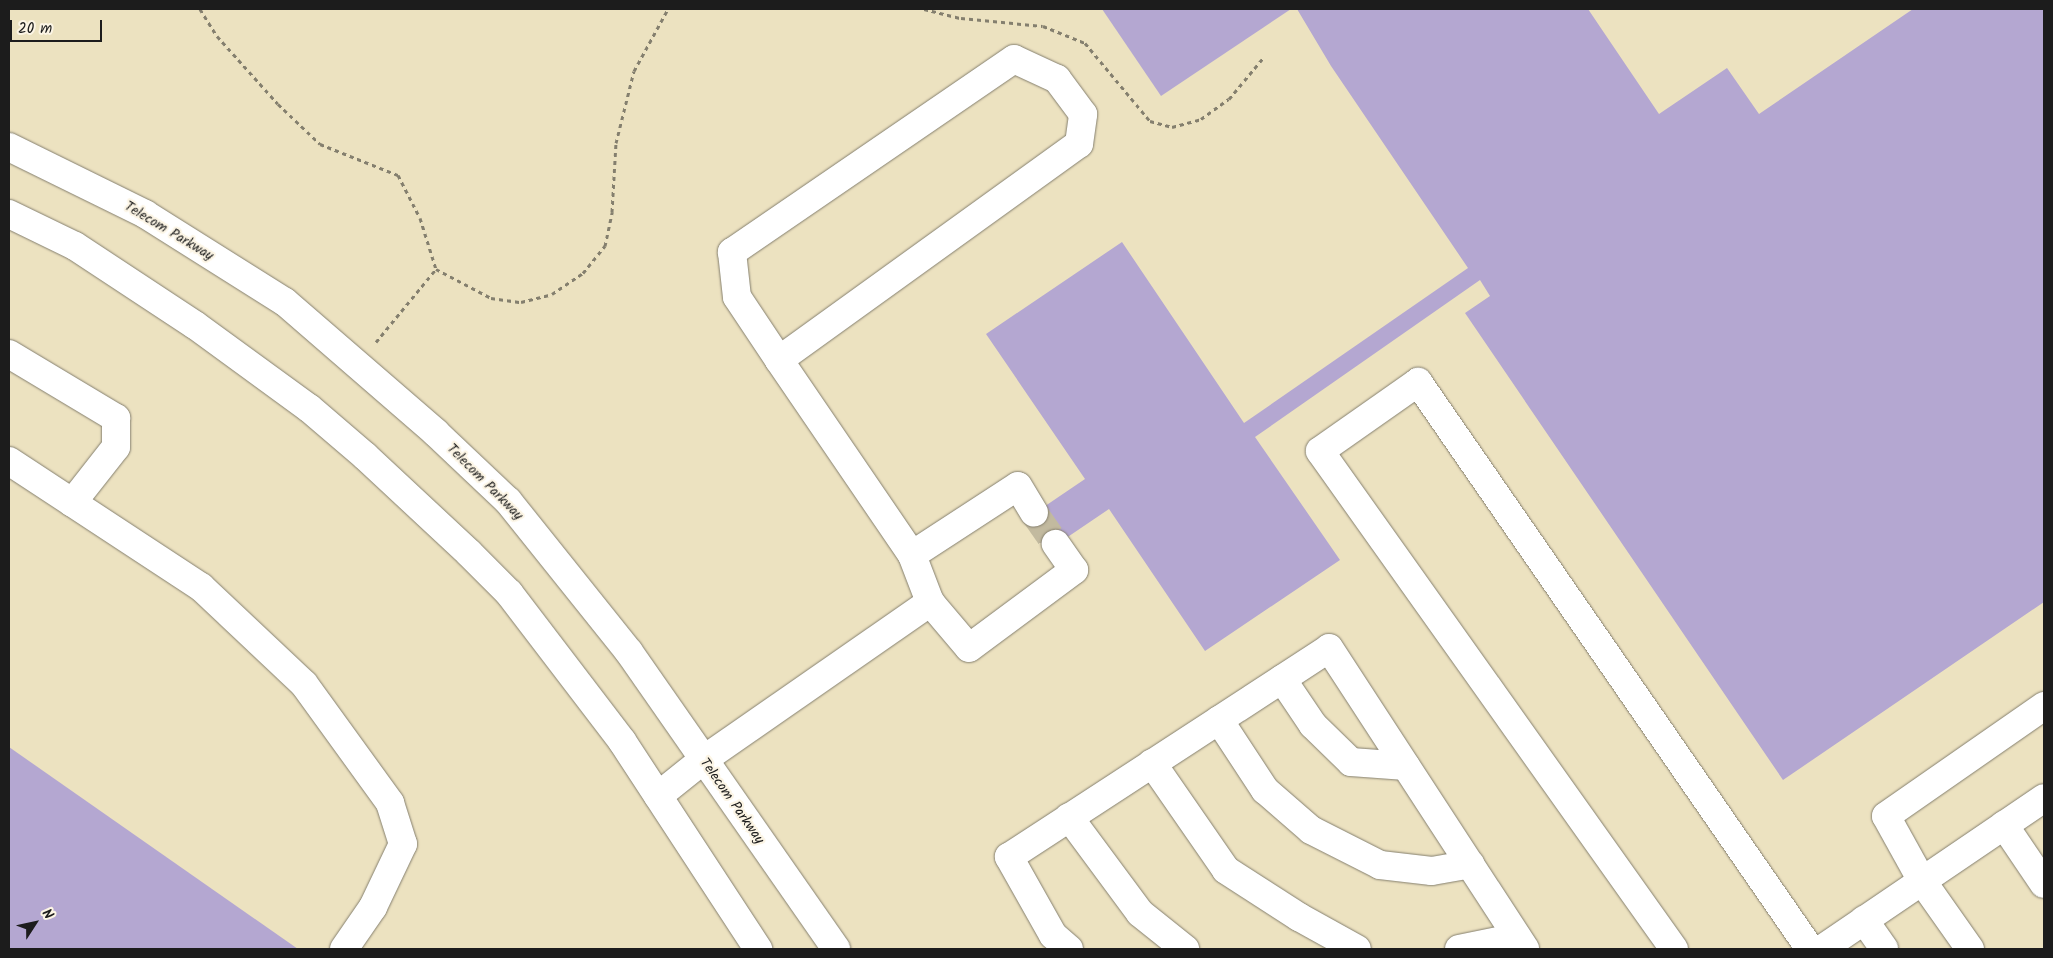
<!DOCTYPE html>
<html>
<head>
<meta charset="utf-8">
<style>
  body { margin:0 }
  #map { position:relative; width:2053px; height:958px; overflow:hidden; background:#ece2c0; font-family:Kalam,sans-serif }
  div>[style] { position:absolute }
  .building>* { inset:0; background:#b4a7d1 }
  .minor-tunnel>* { height:28px; margin-top:-14px; transform-origin:0; background:repeating-linear-gradient(90deg,#c2ba9f 0 28px,transparent 0 42px) }
  .path>* { height:3px; margin-top:-1.5px; transform-origin:0; background:repeating-linear-gradient(90deg,#847f6e 0 4px,transparent 0 8px) }
  .roads { filter:drop-shadow(0 0 1px #847f6e) drop-shadow(0 0 1px #847f6e) }
  .minor>* { height:28px; margin:-14px; padding:0 14px; transform-origin:14px; border-radius:14px; background:#fff }
  span { translate:-50% -50%; white-space:nowrap; text-align:center; line-height:1.15; -webkit-text-stroke:4.5px #fcf5e5; paint-order:stroke }
  .street-label { font-size:14px; color:#1c1c1c }
  .frame { position:absolute; inset:0; border:10px solid #1c1c1c; pointer-events:none }
  .north { position:absolute; left:10px; top:898px; width:50px; height:50px; -webkit-text-stroke:4px #fcf5e5; paint-order:stroke; rotate:55deg; font-size:14px; font-weight:700; line-height:20px; text-align:center; color:#1c1c1c }
  .north::after { content:''; display:block; margin:auto; width:18px; height:22px; background:#1c1c1c; clip-path:polygon(50% 0,100% 100%,50% 72%,0 100%) }
  .scale { position:absolute; left:10px; top:20px; width:92px; height:22px; box-sizing:border-box; border:2px solid #1c1c1c; border-top:0; padding-left:6px; font-size:15px; line-height:18px; white-space:nowrap; color:#1c1c1c; -webkit-text-stroke:4px #fcf5e5; paint-order:stroke }
</style>
</head>
<body>
<div id="map">
  <div class="building">
    <div style="clip-path:polygon(1102px 9px,1291px 9px,1161px 96px)"></div>
    <div style="clip-path:polygon(1297px 9px,1588px 9px,1659px 114px,1727px 68px,1759px 114px,1913px 9px,2044px 9px,2044px 602px,1783px 780px,1465px 313px,1490px 296px,1480px 280px,1255px 437px,1340px 560px,1205px 651px,1109px 509px,1047px 551px,1026px 519px,1085px 479px,986px 334px,1122px 242px,1244px 423px,1468px 268px,1331px 66px)"></div>
    <div style="clip-path:polygon(9px 747px,298px 949px,9px 949px)"></div>
  </div>
  <div class="minor-tunnel">
    <div style="left:1034px;top:513px;width:38px;rotate:55deg"></div>
  </div>
  <div class="path">
    <div style="left:200px;top:9px;width:32px;rotate:58deg"></div>
    <div style="left:217px;top:36px;width:91px;rotate:48.1deg"></div>
    <div style="left:278px;top:104px;width:58px;rotate:43.6deg"></div>
    <div style="left:320px;top:144px;width:84px;rotate:21.7deg"></div>
    <div style="left:398px;top:175px;width:48px;rotate:62.9deg"></div>
    <div style="left:420px;top:218px;width:53px;rotate:72.6deg"></div>
    <div style="left:436px;top:269px;width:62px;rotate:27.8deg"></div>
    <div style="left:491px;top:298px;width:30px;rotate:8deg"></div>
    <div style="left:521px;top:302px;width:32px;rotate:-14deg"></div>
    <div style="left:552px;top:294px;width:37px;rotate:-34deg"></div>
    <div style="left:583px;top:273px;width:35px;rotate:-51deg"></div>
    <div style="left:605px;top:246px;width:35px;rotate:-78deg"></div>
    <div style="left:612px;top:212px;width:69px;rotate:-86.7deg"></div>
    <div style="left:616px;top:143px;width:74px;rotate:-76deg"></div>
    <div style="left:634px;top:71px;width:71px;rotate:-61.3deg"></div>
    <div style="left:924px;top:9px;width:38px;rotate:14deg"></div>
    <div style="left:961px;top:18px;width:82px;rotate:5.6deg"></div>
    <div style="left:1043px;top:26px;width:45px;rotate:22deg"></div>
    <div style="left:1085px;top:43px;width:102px;rotate:50.2deg"></div>
    <div style="left:1150px;top:121px;width:23px;rotate:15deg"></div>
    <div style="left:1172px;top:127px;width:30px;rotate:-15deg"></div>
    <div style="left:1201px;top:119px;width:34px;rotate:-36deg"></div>
    <div style="left:1229px;top:99px;width:53px;rotate:-50.3deg"></div>
    <div style="left:376px;top:342px;width:94px;rotate:-50.6deg"></div>
  </div>
  <div class="roads">
    <div class="minor">
      <div style="left:9px;top:147px;width:152px;rotate:26.2deg"></div>
      <div style="left:145px;top:214px;width:165px;rotate:32.2deg"></div>
      <div style="left:285px;top:302px;width:200px;rotate:40.9deg"></div>
      <div style="left:436px;top:433px;width:99px;rotate:43.4deg"></div>
      <div style="left:508px;top:501px;width:193px;rotate:51.3deg"></div>
      <div style="left:629px;top:652px;width:362px;rotate:55.1deg"></div>
      <div style="left:9px;top:214px;width:73px;rotate:25.9deg"></div>
      <div style="left:75px;top:246px;width:144px;rotate:33.4deg"></div>
      <div style="left:195px;top:325px;width:141px;rotate:36.1deg"></div>
      <div style="left:309px;top:408px;width:74px;rotate:40.6deg"></div>
      <div style="left:365px;top:456px;width:142px;rotate:43deg"></div>
      <div style="left:469px;top:553px;width:57px;rotate:45deg"></div>
      <div style="left:509px;top:593px;width:186px;rotate:52.6deg"></div>
      <div style="left:622px;top:741px;width:249px;rotate:56.8deg"></div>
      <div style="left:9px;top:354px;width:125px;rotate:30.9deg"></div>
      <div style="left:116px;top:418px;width:29px;rotate:90deg"></div>
      <div style="left:116px;top:447px;width:71px;rotate:128.2deg"></div>
      <div style="left:779px;top:360px;width:370px;rotate:-35.8deg"></div>
      <div style="left:1079px;top:144px;width:30px;rotate:-82deg"></div>
      <div style="left:1083px;top:114px;width:44px;rotate:-126.6deg"></div>
      <div style="left:1057px;top:79px;width:47px;rotate:-155.1deg"></div>
      <div style="left:1014px;top:59px;width:342px;rotate:145.6deg"></div>
      <div style="left:732px;top:252px;width:45px;rotate:83.7deg"></div>
      <div style="left:737px;top:297px;width:76px;rotate:56.3deg"></div>
      <div style="left:779px;top:360px;width:236px;rotate:55.7deg"></div>
      <div style="left:912px;top:555px;width:50px;rotate:69deg"></div>
      <div style="left:930px;top:602px;width:60px;rotate:49.7deg"></div>
      <div style="left:969px;top:648px;width:131px;rotate:-36.6deg"></div>
      <div style="left:1074px;top:570px;width:32px;rotate:-125deg"></div>
      <div style="left:9px;top:461px;width:230px;rotate:33.3deg"></div>
      <div style="left:201px;top:587px;width:141px;rotate:43.3deg"></div>
      <div style="left:304px;top:684px;width:147px;rotate:54.1deg"></div>
      <div style="left:390px;top:803px;width:43px;rotate:72.4deg"></div>
      <div style="left:403px;top:844px;width:70px;rotate:115.5deg"></div>
      <div style="left:373px;top:907px;width:51px;rotate:124.6deg"></div>
      <div style="left:912px;top:555px;width:126px;rotate:-33.1deg"></div>
      <div style="left:1018px;top:486px;width:31px;rotate:59deg"></div>
      <div style="left:1282px;top:679px;width:55px;rotate:56deg"></div>
      <div style="left:1313px;top:725px;width:53px;rotate:44.2deg"></div>
      <div style="left:1351px;top:762px;width:55px;rotate:4.2deg"></div>
      <div style="left:1219px;top:720px;width:84px;rotate:56.7deg"></div>
      <div style="left:1265px;top:790px;width:61px;rotate:41deg"></div>
      <div style="left:1311px;top:830px;width:77px;rotate:26.9deg"></div>
      <div style="left:1380px;top:865px;width:52px;rotate:6.6deg"></div>
      <div style="left:1432px;top:871px;width:39px;rotate:-10deg"></div>
      <div style="left:1152px;top:763px;width:130px;rotate:55.3deg"></div>
      <div style="left:1226px;top:870px;width:87px;rotate:32.8deg"></div>
      <div style="left:1299px;top:917px;width:66px;rotate:28.9deg"></div>
      <div style="left:658px;top:796px;width:58px;rotate:-38.7deg"></div>
      <div style="left:703px;top:760px;width:277px;rotate:-34.8deg"></div>
      <div style="left:1069px;top:817px;width:119px;rotate:53.5deg"></div>
      <div style="left:1140px;top:913px;width:58px;rotate:38.7deg"></div>
      <div style="left:2004px;top:825px;width:71px;rotate:55.9deg"></div>
      <div style="left:1864px;top:920px;width:35px;rotate:55deg"></div>
      <div style="left:1069px;top:949px;width:21px;rotate:-139deg"></div>
      <div style="left:1053px;top:935px;width:90px;rotate:-119.4deg"></div>
      <div style="left:1009px;top:857px;width:382px;rotate:-33.1deg"></div>
      <div style="left:1329px;top:648px;width:359px;rotate:56.9deg"></div>
      <div style="left:1459px;top:949px;width:59px;rotate:-11.7deg"></div>
      <div style="left:1674px;top:949px;width:611px;rotate:-125.41deg"></div>
      <div style="left:1320px;top:451px;width:120px;rotate:-35.1deg"></div>
      <div style="left:1418px;top:382px;width:689px;rotate:55.34deg"></div>
      <div style="left:1822px;top:949px;width:268px;rotate:-34.2deg"></div>
      <div style="left:1970px;top:949px;width:83px;rotate:-125.2deg"></div>
      <div style="left:1922px;top:881px;width:74px;rotate:-119deg"></div>
      <div style="left:1886px;top:816px;width:193px;rotate:-34.8deg"></div>
    </div>
  </div>
  <div class="street-label">
    <span style="left:169px;top:231px;rotate:31deg">Telecom Parkway</span>
    <span style="left:485px;top:482px;rotate:45deg">Telecom Parkway</span>
    <span style="left:732px;top:801px;rotate:55deg">Telecom Parkway</span>
  </div>
  <div class="frame"></div>
  <div class="north">N</div>
  <div class="scale">20 m</div>
</div>
</body>
</html>
